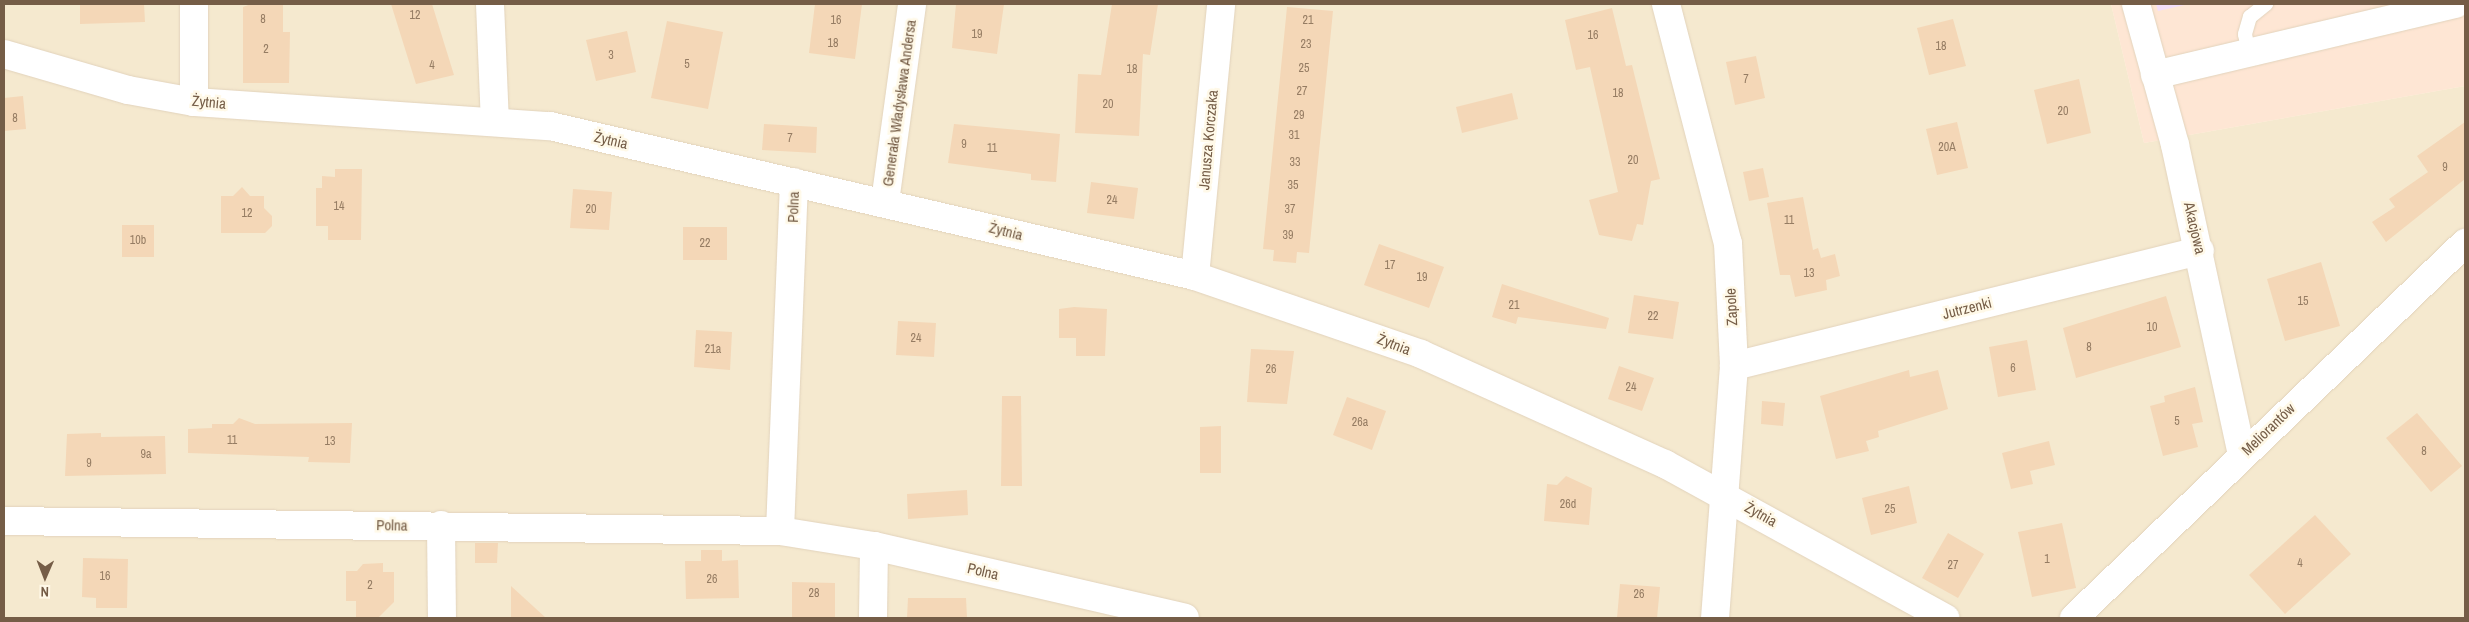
<!DOCTYPE html>
<html>
<head>
<meta charset="utf-8">
<style>
  body { margin:0 }
  #map { position:relative; width:2469px; height:622px; overflow:hidden; background:#fdf6e1; font-family:"Archivo Narrow",sans-serif }
  div>[style] { position:absolute }
  .residential>* { inset:0; background:#f5e9cf }
  .commercial>* { inset:0; background:#fee6d4 }
  .education>* { inset:0; background:#f3def9 }
  .building>* { inset:0; background:#f4d7b7 }
  .roads { filter:drop-shadow(0 0 1px #e2d3bc) drop-shadow(0 0 1px #e2d3bc) }
  .lane>* { height:14px; margin:-7px; padding:0 7px; transform-origin:7px; border-radius:7px; background:#fff }
  .street>* { height:28px; margin:-14px; padding:0 14px; transform-origin:14px; border-radius:14px; background:#fff }
  .secondary>* { height:28px; margin:-14px; padding:0 14px; transform-origin:14px; border-radius:14px; background:#fff }
  span { translate:-50% -50%; white-space:nowrap; text-align:center; line-height:1.15; -webkit-text-stroke:5px #fff9e8; paint-order:stroke }
  .number-label { font-size:12px; color:#957c63 }
  .number-label span { -webkit-text-stroke-width:0 }
  .street-label { font-size:15px; color:#755d47 }
  .frame { position:absolute; inset:0; border:5px solid #755d47; pointer-events:none }
  .north { position:absolute; left:20px; top:552px; width:50px; height:50px; -webkit-text-stroke:4px #fff9e8; paint-order:stroke; rotate:181deg; font-size:14px; font-weight:700; line-height:20px; text-align:center; color:#755d47 }
  .north::after { content:''; display:block; margin:auto; width:18px; height:22px; background:#755d47; clip-path:polygon(50% 0,100% 100%,50% 72%,0 100%) }
</style>
</head>
<body>
<div id="map">
  <div class="residential">
    <div style="clip-path:polygon(4px 4px,2111px 4px,2144px 143px,2465px 86px,2465px 618px,4px 618px)"></div>
  </div>
  <div class="commercial">
    <div style="clip-path:polygon(2111px 4px,2465px 4px,2465px 86px,2144px 143px)"></div>
  </div>
  <div class="education">
    <div style="clip-path:polygon(2156px 4px,2189px 4px,2158px 11px)"></div>
  </div>
  <div class="building">
    <div style="clip-path:polygon(80px 4px,144px 4px,145px 22px,80px 24px)"></div>
    <div style="clip-path:polygon(251px 4px,283px 4px,283px 32px,290px 32px,289px 83px,243px 83px,243px 7px)"></div>
    <div style="clip-path:polygon(391px 4px,432px 4px,454px 75px,416px 84px)"></div>
    <div style="clip-path:polygon(815px 4px,862px 4px,855px 59px,809px 53px)"></div>
    <div style="clip-path:polygon(956px 4px,1004px 4px,997px 54px,952px 48px)"></div>
    <div style="clip-path:polygon(1112px 4px,1158px 4px,1150px 55px,1143px 54px,1139px 136px,1075px 133px,1078px 74px,1101px 75px)"></div>
    <div style="clip-path:polygon(1287px 7px,1333px 11px,1309px 253px,1297px 252px,1296px 263px,1273px 261px,1274px 250px,1263px 249px)"></div>
    <div style="clip-path:polygon(1612px 8px,1626px 66px,1632px 65px,1660px 179px,1651px 181px,1643px 225px,1637px 224px,1632px 241px,1599px 235px,1589px 200px,1618px 192px,1590px 67px,1576px 70px,1565px 20px)"></div>
    <div style="clip-path:polygon(1953px 19px,1966px 66px,1929px 75px,1917px 28px)"></div>
    <div style="clip-path:polygon(667px 21px,723px 32px,708px 109px,651px 98px)"></div>
    <div style="clip-path:polygon(627px 31px,636px 72px,596px 81px,586px 40px)"></div>
    <div style="clip-path:polygon(1756px 56px,1765px 98px,1735px 105px,1726px 62px)"></div>
    <div style="clip-path:polygon(2079px 79px,2091px 133px,2047px 144px,2034px 90px)"></div>
    <div style="clip-path:polygon(1512px 93px,1518px 119px,1462px 133px,1456px 107px)"></div>
    <div style="clip-path:polygon(23px 96px,26px 129px,4px 131px,4px 98px)"></div>
    <div style="clip-path:polygon(1957px 122px,1968px 168px,1937px 175px,1926px 129px)"></div>
    <div style="clip-path:polygon(2465px 122px,2465px 179px,2386px 242px,2372px 222px,2395px 207px,2389px 199px,2428px 172px,2417px 156px)"></div>
    <div style="clip-path:polygon(764px 124px,817px 127px,816px 153px,762px 150px)"></div>
    <div style="clip-path:polygon(954px 124px,1060px 134px,1056px 182px,1031px 180px,1031px 174px,948px 163px)"></div>
    <div style="clip-path:polygon(1763px 168px,1769px 197px,1749px 201px,1743px 172px)"></div>
    <div style="clip-path:polygon(335px 169px,362px 169px,361px 240px,328px 240px,328px 226px,316px 226px,316px 188px,322px 188px,322px 176px,335px 177px)"></div>
    <div style="clip-path:polygon(1091px 182px,1138px 188px,1134px 219px,1087px 213px)"></div>
    <div style="clip-path:polygon(242px 187px,250px 196px,264px 196px,264px 208px,272px 216px,272px 226px,265px 233px,221px 233px,221px 196px,233px 196px)"></div>
    <div style="clip-path:polygon(573px 189px,612px 192px,609px 230px,570px 228px)"></div>
    <div style="clip-path:polygon(1803px 197px,1813px 250px,1818px 248px,1821px 258px,1835px 254px,1840px 276px,1826px 280px,1827px 290px,1795px 297px,1790px 275px,1780px 275px,1767px 203px)"></div>
    <div style="clip-path:polygon(122px 225px,154px 225px,154px 257px,122px 257px)"></div>
    <div style="clip-path:polygon(683px 227px,727px 227px,727px 260px,683px 260px)"></div>
    <div style="clip-path:polygon(1379px 244px,1444px 267px,1429px 308px,1364px 285px)"></div>
    <div style="clip-path:polygon(2321px 262px,2340px 326px,2285px 341px,2267px 279px)"></div>
    <div style="clip-path:polygon(1502px 284px,1609px 318px,1606px 329px,1518px 317px,1516px 324px,1492px 317px)"></div>
    <div style="clip-path:polygon(1634px 295px,1679px 302px,1673px 339px,1628px 333px)"></div>
    <div style="clip-path:polygon(2166px 296px,2181px 347px,2076px 378px,2063px 328px)"></div>
    <div style="clip-path:polygon(1074px 307px,1107px 309px,1105px 356px,1076px 356px,1076px 338px,1059px 338px,1059px 309px)"></div>
    <div style="clip-path:polygon(898px 321px,936px 323px,934px 357px,896px 355px)"></div>
    <div style="clip-path:polygon(696px 330px,732px 332px,730px 370px,694px 367px)"></div>
    <div style="clip-path:polygon(2027px 340px,2036px 390px,1998px 397px,1989px 347px)"></div>
    <div style="clip-path:polygon(1251px 349px,1294px 351px,1287px 404px,1247px 402px)"></div>
    <div style="clip-path:polygon(1619px 366px,1654px 378px,1642px 411px,1608px 399px)"></div>
    <div style="clip-path:polygon(1909px 370px,1910px 377px,1938px 370px,1948px 409px,1878px 431px,1879px 437px,1866px 441px,1869px 451px,1836px 459px,1820px 396px)"></div>
    <div style="clip-path:polygon(2195px 387px,2203px 422px,2192px 424px,2198px 447px,2163px 456px,2150px 406px,2165px 402px,2164px 396px)"></div>
    <div style="clip-path:polygon(1002px 396px,1021px 396px,1022px 486px,1001px 486px)"></div>
    <div style="clip-path:polygon(1347px 397px,1386px 411px,1372px 450px,1333px 435px)"></div>
    <div style="clip-path:polygon(1762px 401px,1785px 403px,1783px 426px,1761px 424px)"></div>
    <div style="clip-path:polygon(2417px 413px,2462px 466px,2431px 492px,2386px 438px)"></div>
    <div style="clip-path:polygon(239px 418px,255px 424px,352px 423px,350px 463px,308px 462px,309px 457px,188px 453px,188px 429px,212px 428px,212px 424px,233px 424px)"></div>
    <div style="clip-path:polygon(1221px 426px,1221px 473px,1200px 473px,1200px 427px)"></div>
    <div style="clip-path:polygon(101px 433px,101px 437px,165px 436px,166px 474px,65px 476px,67px 434px)"></div>
    <div style="clip-path:polygon(2049px 441px,2055px 465px,2030px 471px,2033px 484px,2011px 489px,2002px 453px)"></div>
    <div style="clip-path:polygon(1566px 476px,1592px 488px,1589px 525px,1544px 521px,1547px 484px,1557px 485px)"></div>
    <div style="clip-path:polygon(1909px 486px,1917px 523px,1871px 535px,1862px 498px)"></div>
    <div style="clip-path:polygon(967px 490px,968px 515px,908px 519px,907px 494px)"></div>
    <div style="clip-path:polygon(2315px 515px,2351px 554px,2285px 614px,2249px 575px)"></div>
    <div style="clip-path:polygon(2062px 523px,2076px 588px,2032px 597px,2018px 532px)"></div>
    <div style="clip-path:polygon(1948px 533px,1984px 554px,1958px 598px,1922px 578px)"></div>
    <div style="clip-path:polygon(475px 543px,498px 543px,497px 563px,475px 563px)"></div>
    <div style="clip-path:polygon(701px 550px,722px 550px,722px 561px,738px 560px,739px 598px,686px 599px,685px 561px,701px 561px)"></div>
    <div style="clip-path:polygon(83px 558px,128px 559px,127px 608px,96px 608px,96px 598px,82px 597px)"></div>
    <div style="clip-path:polygon(383px 563px,383px 572px,394px 572px,394px 602px,378px 618px,356px 618px,356px 601px,346px 601px,346px 571px,357px 571px,363px 564px)"></div>
    <div style="clip-path:polygon(792px 582px,835px 583px,835px 618px,792px 618px)"></div>
    <div style="clip-path:polygon(1620px 584px,1660px 587px,1657px 618px,1617px 618px)"></div>
    <div style="clip-path:polygon(511px 586px,546px 618px,511px 618px)"></div>
    <div style="clip-path:polygon(908px 598px,966px 598px,967px 618px,907px 618px)"></div>
  </div>
  <div class="roads">
    <div class="lane">
      <div style="left:2249px;top:52px;width:18px;rotate:-103deg"></div>
      <div style="left:2245px;top:34px;width:18px;rotate:-74deg"></div>
      <div style="left:2250px;top:17px;width:21px;rotate:-39deg"></div>
    </div>
    <div class="street">
      <div style="left:490px;top:4px;width:117px;rotate:87.6deg"></div>
      <div style="left:2136px;top:4px;width:146px;rotate:74.5deg"></div>
      <div style="left:2175px;top:145px;width:316px;rotate:77.8deg"></div>
      <div style="left:4px;top:54px;width:129px;rotate:16.2deg"></div>
      <div style="left:128px;top:90px;width:67px;rotate:10.3deg"></div>
      <div style="left:194px;top:102px;width:357px;rotate:3.9deg"></div>
      <div style="left:550px;top:126px;width:662px;rotate:13.09deg"></div>
      <div style="left:1195px;top:276px;width:239px;rotate:19deg"></div>
      <div style="left:1421px;top:354px;width:268px;rotate:24.3deg"></div>
      <div style="left:1665px;top:464px;width:320px;rotate:28.8deg"></div>
      <div style="left:2155px;top:75px;width:309px;rotate:-13.3deg"></div>
      <div style="left:194px;top:102px;width:98px;rotate:-90deg"></div>
      <div style="left:885px;top:202px;width:200px;rotate:-82.2deg"></div>
      <div style="left:1195px;top:276px;width:273px;rotate:-84.5deg"></div>
      <div style="left:1734px;top:366px;width:480px;rotate:-13.9deg"></div>
      <div style="left:4px;top:521px;width:776px;rotate:0.74deg"></div>
      <div style="left:780px;top:531px;width:95px;rotate:9.1deg"></div>
      <div style="left:874px;top:546px;width:319px;rotate:13deg"></div>
      <div style="left:441px;top:525px;width:93px;rotate:89.4deg"></div>
      <div style="left:780px;top:531px;width:349px;rotate:-87.7deg"></div>
      <div style="left:873px;top:618px;width:72px;rotate:-89.2deg"></div>
      <div style="left:2074px;top:618px;width:542px;rotate:-43.8deg"></div>
    </div>
    <div class="secondary">
      <div style="left:1666px;top:4px;width:247px;rotate:75.5deg"></div>
      <div style="left:1728px;top:243px;width:123px;rotate:87.2deg"></div>
      <div style="left:1734px;top:366px;width:253px;rotate:94.3deg"></div>
    </div>
  </div>
  <div class="number-label">
    <span style="left:415px;top:16px">12</span>
    <span style="left:263px;top:20px">8</span>
    <span style="left:836px;top:21px">16</span>
    <span style="left:1308px;top:21px">21</span>
    <span style="left:977px;top:35px">19</span>
    <span style="left:1593px;top:36px">16</span>
    <span style="left:833px;top:44px">18</span>
    <span style="left:1306px;top:45px">23</span>
    <span style="left:1941px;top:47px">18</span>
    <span style="left:266px;top:50px">2</span>
    <span style="left:611px;top:56px">3</span>
    <span style="left:687px;top:65px">5</span>
    <span style="left:432px;top:66px">4</span>
    <span style="left:1304px;top:69px">25</span>
    <span style="left:1132px;top:70px">18</span>
    <span style="left:1746px;top:80px">7</span>
    <span style="left:1302px;top:92px">27</span>
    <span style="left:1618px;top:94px">18</span>
    <span style="left:1108px;top:105px">20</span>
    <span style="left:2063px;top:112px">20</span>
    <span style="left:1299px;top:116px">29</span>
    <span style="left:15px;top:119px">8</span>
    <span style="left:1294px;top:136px">31</span>
    <span style="left:790px;top:139px">7</span>
    <span style="left:964px;top:145px">9</span>
    <span style="left:1947px;top:148px">20A</span>
    <span style="left:992px;top:149px">11</span>
    <span style="left:1633px;top:161px">20</span>
    <span style="left:1295px;top:163px">33</span>
    <span style="left:2445px;top:168px">9</span>
    <span style="left:1293px;top:186px">35</span>
    <span style="left:1112px;top:201px">24</span>
    <span style="left:339px;top:207px">14</span>
    <span style="left:591px;top:210px">20</span>
    <span style="left:1290px;top:210px">37</span>
    <span style="left:247px;top:214px">12</span>
    <span style="left:1789px;top:221px">11</span>
    <span style="left:1288px;top:236px">39</span>
    <span style="left:138px;top:241px">10b</span>
    <span style="left:705px;top:244px">22</span>
    <span style="left:1390px;top:266px">17</span>
    <span style="left:1809px;top:274px">13</span>
    <span style="left:1422px;top:278px">19</span>
    <span style="left:2303px;top:302px">15</span>
    <span style="left:1514px;top:306px">21</span>
    <span style="left:1653px;top:317px">22</span>
    <span style="left:2152px;top:328px">10</span>
    <span style="left:916px;top:339px">24</span>
    <span style="left:2089px;top:348px">8</span>
    <span style="left:713px;top:350px">21a</span>
    <span style="left:2013px;top:369px">6</span>
    <span style="left:1271px;top:370px">26</span>
    <span style="left:1631px;top:388px">24</span>
    <span style="left:2177px;top:422px">5</span>
    <span style="left:1360px;top:423px">26a</span>
    <span style="left:232px;top:441px">11</span>
    <span style="left:330px;top:442px">13</span>
    <span style="left:2424px;top:452px">8</span>
    <span style="left:146px;top:455px">9a</span>
    <span style="left:89px;top:464px">9</span>
    <span style="left:1568px;top:505px">26d</span>
    <span style="left:1890px;top:510px">25</span>
    <span style="left:2047px;top:560px">1</span>
    <span style="left:2300px;top:564px">4</span>
    <span style="left:1953px;top:566px">27</span>
    <span style="left:105px;top:577px">16</span>
    <span style="left:712px;top:580px">26</span>
    <span style="left:370px;top:586px">2</span>
    <span style="left:814px;top:594px">28</span>
    <span style="left:1639px;top:595px">26</span>
  </div>
  <div class="street-label">
    <span style="left:209px;top:102px;rotate:5deg">Żytnia</span>
    <span style="left:899px;top:103px;rotate:-82deg">Generała Władysława Andersa</span>
    <span style="left:611px;top:140px;rotate:13deg">Żytnia</span>
    <span style="left:1208px;top:140px;rotate:-85deg">Janusza Korczaka</span>
    <span style="left:793px;top:207px;rotate:-88deg">Polna</span>
    <span style="left:2195px;top:228px;rotate:77deg">Akacjowa</span>
    <span style="left:1006px;top:231px;rotate:14deg">Żytnia</span>
    <span style="left:1731px;top:307px;rotate:-93deg">Zapole</span>
    <span style="left:1967px;top:308px;rotate:-14deg">Jutrzenki</span>
    <span style="left:1394px;top:344px;rotate:21deg">Żytnia</span>
    <span style="left:2268px;top:429px;rotate:-44deg">Meliorantów</span>
    <span style="left:1761px;top:514px;rotate:29deg">Żytnia</span>
    <span style="left:392px;top:525px;rotate:1deg">Polna</span>
    <span style="left:983px;top:571px;rotate:13deg">Polna</span>
  </div>
  <div class="frame"></div>
  <div class="north">N</div>
</div>
</body>
</html>
